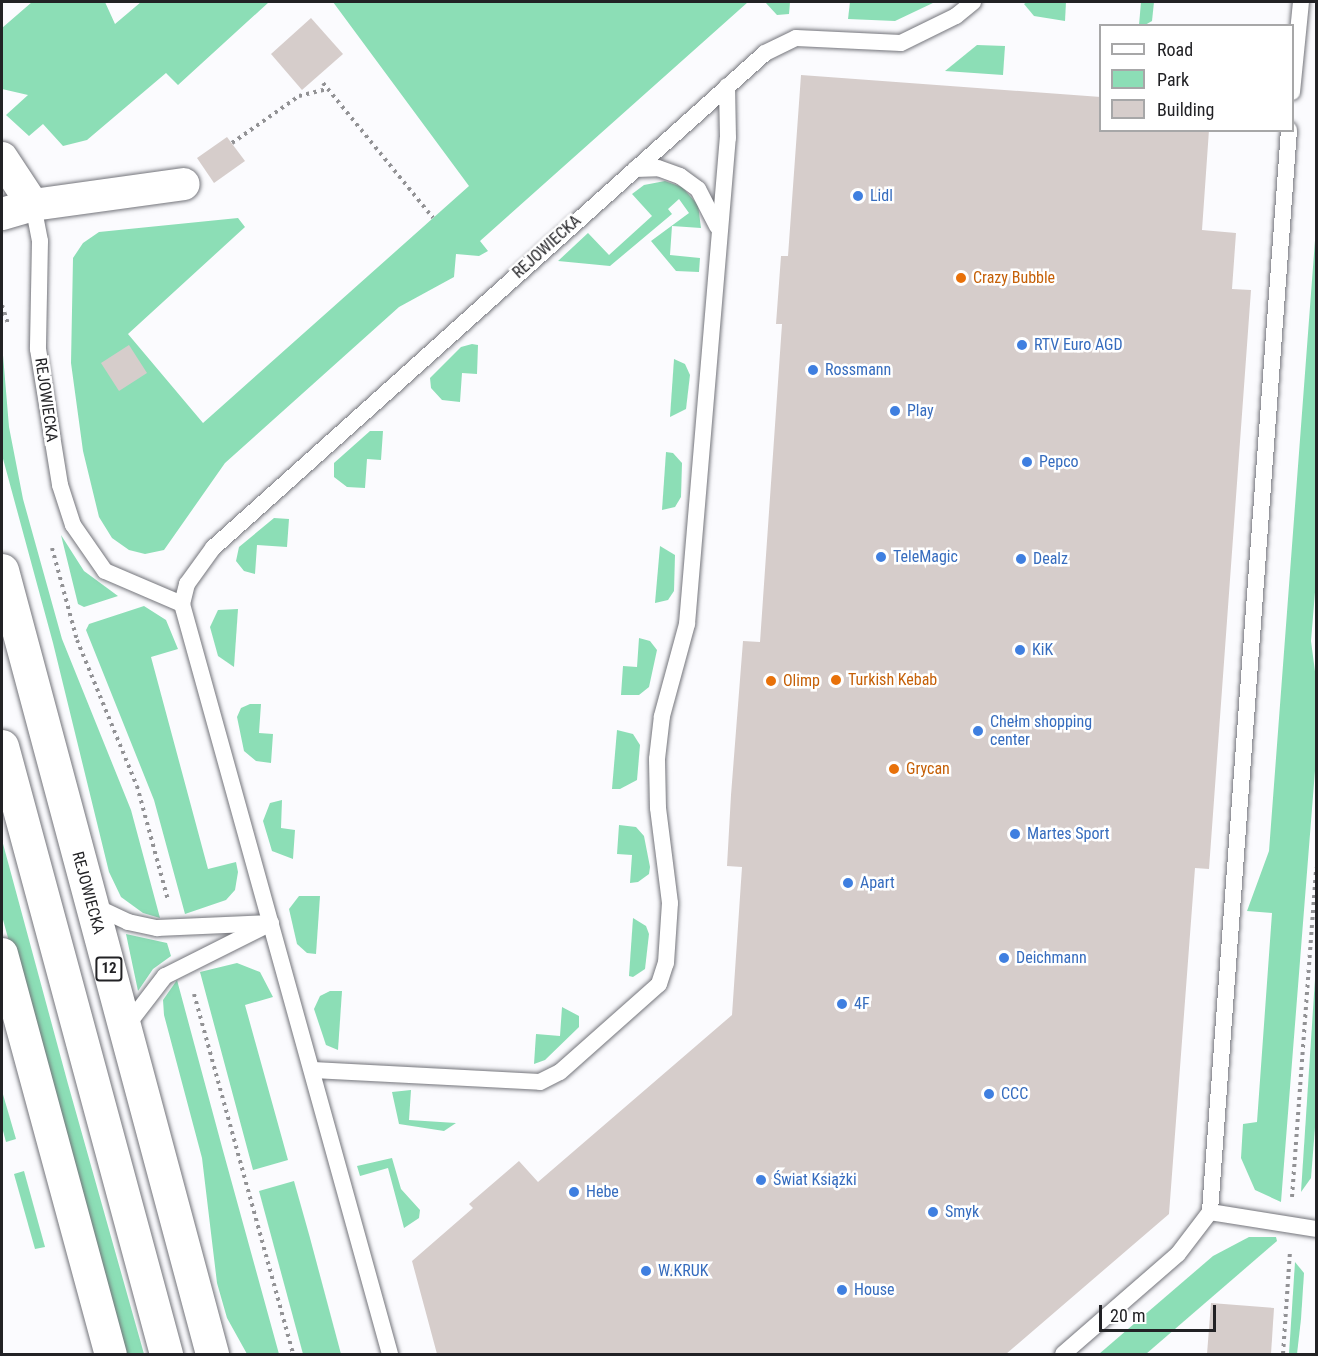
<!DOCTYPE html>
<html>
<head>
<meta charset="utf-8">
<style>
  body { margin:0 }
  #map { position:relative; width:1318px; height:1356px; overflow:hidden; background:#fbfbfe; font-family:"Roboto Condensed",sans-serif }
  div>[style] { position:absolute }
  .green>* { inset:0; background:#8cdeb6 }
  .building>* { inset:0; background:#d6cdcb }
  .path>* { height:4px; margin-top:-2px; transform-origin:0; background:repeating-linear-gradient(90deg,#929295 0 3px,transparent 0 7.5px) }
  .roads { filter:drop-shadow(0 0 2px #74757b) drop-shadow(0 0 2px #74757b) }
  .lane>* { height:16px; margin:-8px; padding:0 8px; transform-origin:8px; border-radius:8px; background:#fff }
  .street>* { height:32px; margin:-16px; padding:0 16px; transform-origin:16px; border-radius:16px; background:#fff }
  .highway>* { height:33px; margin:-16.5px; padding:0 16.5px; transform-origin:16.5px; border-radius:16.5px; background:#fff }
  .dots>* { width:16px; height:16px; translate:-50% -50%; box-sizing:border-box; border:3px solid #fff; border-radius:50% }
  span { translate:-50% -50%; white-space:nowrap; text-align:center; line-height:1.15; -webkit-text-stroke:5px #fff; paint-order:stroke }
  .shield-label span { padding:2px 4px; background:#fff; border:2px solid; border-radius:4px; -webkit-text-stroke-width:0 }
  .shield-label { font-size:15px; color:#222225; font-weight:700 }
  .shop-label { font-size:16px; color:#366cbe }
  .left { translate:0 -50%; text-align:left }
  .street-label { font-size:16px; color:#222225 }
  .food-label { font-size:16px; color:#c56008 }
  .frame { position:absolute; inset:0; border:3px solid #222225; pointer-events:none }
  .legend { position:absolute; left:1099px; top:24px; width:195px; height:108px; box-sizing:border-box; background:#fff; border:2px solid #a7a7a8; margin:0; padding:8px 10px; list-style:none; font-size:18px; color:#222225 }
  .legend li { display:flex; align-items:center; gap:12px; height:30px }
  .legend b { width:30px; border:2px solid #a7a7a8 }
  .scale { position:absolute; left:1099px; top:1305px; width:117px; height:27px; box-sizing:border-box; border:3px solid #222225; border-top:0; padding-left:8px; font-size:18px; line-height:21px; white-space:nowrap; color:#222225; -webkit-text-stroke:4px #fff; paint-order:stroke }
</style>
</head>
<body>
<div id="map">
  <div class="green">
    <div style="clip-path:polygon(32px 2px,105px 2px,115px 24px,141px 2px,269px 2px,178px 85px,166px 73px,87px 140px,63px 146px,43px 124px,29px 136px,6px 115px,28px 95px,2px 89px,2px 28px)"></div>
    <div style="clip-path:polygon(333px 2px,748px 2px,480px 241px,488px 251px,479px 256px,456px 254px,454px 277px,399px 307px,225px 463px,164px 550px,145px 554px,129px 550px,112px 538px,99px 517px,83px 451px,71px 363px,73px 258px,83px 243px,99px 232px,238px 218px,245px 227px,128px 334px,203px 423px,469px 186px)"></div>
    <div style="clip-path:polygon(765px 2px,790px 2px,789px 14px,777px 15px)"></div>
    <div style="clip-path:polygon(850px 2px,935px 2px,895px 21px,848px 19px)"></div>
    <div style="clip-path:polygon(1027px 2px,1066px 2px,1065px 21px,1034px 16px,1024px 4px)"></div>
    <div style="clip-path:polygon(1141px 2px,1154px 2px,1152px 21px,1145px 25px,1139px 25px)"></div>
    <div style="clip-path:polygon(977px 45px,1005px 46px,1003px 75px,945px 71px)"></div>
    <div style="clip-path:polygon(665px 181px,682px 187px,698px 205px,701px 228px,672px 226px,670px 255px,700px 258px,699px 272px,676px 271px,651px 241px,689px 213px,679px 199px,668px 209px,672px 214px,610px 266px,558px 261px,588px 233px,609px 255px,652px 216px,632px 194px,644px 185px)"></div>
    <div style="clip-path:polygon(1316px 227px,1316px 580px,1311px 641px,1316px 679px,1316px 758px,1281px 1202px,1255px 1190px,1241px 1158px,1243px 1124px,1257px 1122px,1272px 913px,1247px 911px,1269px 851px)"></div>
    <div style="clip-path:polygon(2px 343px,9px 427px,23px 499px,62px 639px,131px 810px,160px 918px,143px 913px,121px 897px,109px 872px,53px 643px,2px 455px)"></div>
    <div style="clip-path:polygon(472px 344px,478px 345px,477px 374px,462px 373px,460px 402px,442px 400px,431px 388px,430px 378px,461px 347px)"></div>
    <div style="clip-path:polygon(674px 359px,685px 364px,690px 375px,686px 409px,670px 417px)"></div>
    <div style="clip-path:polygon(370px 431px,383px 431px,381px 460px,367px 459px,365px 488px,347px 487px,334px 477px,334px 463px)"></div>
    <div style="clip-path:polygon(666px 452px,673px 453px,682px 463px,681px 497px,675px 507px,662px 510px)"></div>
    <div style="clip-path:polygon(274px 518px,289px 519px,287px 547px,257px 545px,255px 574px,244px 571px,236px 561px,239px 547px)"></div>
    <div style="clip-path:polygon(61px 535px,84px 571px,118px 596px,84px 607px,78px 604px)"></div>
    <div style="clip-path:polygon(660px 546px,675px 555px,674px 591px,668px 600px,655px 603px)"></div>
    <div style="clip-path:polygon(144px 606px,166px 620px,178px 649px,151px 657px,208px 869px,236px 862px,238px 872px,235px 890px,226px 900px,185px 914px,154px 800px,86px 630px,89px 624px)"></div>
    <div style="clip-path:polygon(238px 609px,234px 667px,218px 656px,210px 627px,218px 610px)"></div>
    <div style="clip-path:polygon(639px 638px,650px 641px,657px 650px,649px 687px,639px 695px,621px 695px,623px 666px,637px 667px)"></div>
    <div style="clip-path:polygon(250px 704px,261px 704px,259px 733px,273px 734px,271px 763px,256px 761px,244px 751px,237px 717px,241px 708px)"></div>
    <div style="clip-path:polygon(617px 730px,633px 734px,640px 745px,637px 780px,620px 789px,612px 789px)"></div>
    <div style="clip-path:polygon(282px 800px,281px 828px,295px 830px,293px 859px,272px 851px,263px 821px,270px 803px)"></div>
    <div style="clip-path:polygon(619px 825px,636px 827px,644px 836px,650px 867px,649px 874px,638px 882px,630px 883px,632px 855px,617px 854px)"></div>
    <div style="clip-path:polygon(2px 840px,68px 1084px,144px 1354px,122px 1354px,2px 916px)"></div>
    <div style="clip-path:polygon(299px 896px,320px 896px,316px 954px,307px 953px,297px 944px,289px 909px)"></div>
    <div style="clip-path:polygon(633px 918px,646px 926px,649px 934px,645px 969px,633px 977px,629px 976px)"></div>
    <div style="clip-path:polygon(126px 934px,167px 943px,171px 956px,153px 969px,138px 991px)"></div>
    <div style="clip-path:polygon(237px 963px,260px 972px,273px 997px,245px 1005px,288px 1160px,253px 1170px,200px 972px)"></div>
    <div style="clip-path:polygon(1316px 964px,1316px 1115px,1311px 1178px,1301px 1192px)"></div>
    <div style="clip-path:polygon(177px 980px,222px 1147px,279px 1354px,247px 1354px,227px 1318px,217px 1283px,202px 1158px,164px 1015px,163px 1000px)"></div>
    <div style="clip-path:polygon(330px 991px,342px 991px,338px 1050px,326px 1045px,314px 1009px,320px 996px)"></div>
    <div style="clip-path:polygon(562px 1007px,579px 1016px,579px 1027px,545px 1060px,534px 1064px,536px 1034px,560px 1036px)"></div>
    <div style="clip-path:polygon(411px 1090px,409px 1120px,456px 1123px,444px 1131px,399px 1124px,392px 1092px)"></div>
    <div style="clip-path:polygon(2px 1091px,16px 1139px,6px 1142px,2px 1127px)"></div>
    <div style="clip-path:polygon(392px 1158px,401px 1189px,420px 1210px,419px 1218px,404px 1228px,388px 1168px,360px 1176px,357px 1166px)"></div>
    <div style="clip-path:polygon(24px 1171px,45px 1247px,35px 1249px,14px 1174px)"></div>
    <div style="clip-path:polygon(294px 1181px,310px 1238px,341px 1354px,303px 1354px,259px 1191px)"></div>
    <div style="clip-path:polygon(1249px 1237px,1276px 1237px,1277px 1241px,1146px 1354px,1099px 1354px,1213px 1256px)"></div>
    <div style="clip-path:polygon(1295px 1262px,1304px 1273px,1301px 1319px,1297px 1354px,1289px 1354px)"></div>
  </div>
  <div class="building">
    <div style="clip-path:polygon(311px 18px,343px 54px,302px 90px,271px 54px)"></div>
    <div style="clip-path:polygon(801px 75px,1101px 97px,1101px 130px,1209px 130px,1202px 230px,1236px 233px,1232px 289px,1251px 290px,1209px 869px,1195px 868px,1169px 1214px,1006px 1354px,437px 1354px,412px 1261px,473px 1208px,469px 1204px,519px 1161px,538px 1182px,732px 1015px,742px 867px,727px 866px,731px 795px,743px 641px,760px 642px,782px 324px,776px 324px,781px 256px,788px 256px)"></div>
    <div style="clip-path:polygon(227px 137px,245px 161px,214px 183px,197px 158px)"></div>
    <div style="clip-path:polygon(129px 345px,147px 373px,119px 391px,101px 363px)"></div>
    <div style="clip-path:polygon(1211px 1303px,1274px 1308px,1271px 1354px,1207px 1354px)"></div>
  </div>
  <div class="path">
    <div style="left:323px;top:83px;width:174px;rotate:50.8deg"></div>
    <div style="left:232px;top:143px;width:82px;rotate:-35deg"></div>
    <div style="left:299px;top:96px;width:30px;rotate:-14deg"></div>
    <div style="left:2px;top:305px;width:20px;rotate:72deg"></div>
    <div style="left:52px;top:548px;width:95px;rotate:74.8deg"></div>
    <div style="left:77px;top:640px;width:158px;rotate:67.7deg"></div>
    <div style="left:137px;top:786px;width:118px;rotate:74.8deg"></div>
    <div style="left:194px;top:994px;width:373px;rotate:74.6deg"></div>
    <div style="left:1292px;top:1197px;width:330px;rotate:-85.8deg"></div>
    <div style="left:1283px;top:1354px;width:102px;rotate:-86.1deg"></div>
  </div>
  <div class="roads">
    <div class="lane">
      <div style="left:1292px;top:92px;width:90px;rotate:-84.3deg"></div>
      <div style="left:1289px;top:130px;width:1085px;rotate:94.18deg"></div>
      <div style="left:1210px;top:1212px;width:107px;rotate:9.1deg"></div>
      <div style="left:635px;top:169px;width:23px;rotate:-2deg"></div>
      <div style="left:658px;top:168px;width:23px;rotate:20deg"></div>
      <div style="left:680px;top:176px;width:22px;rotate:36deg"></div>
      <div style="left:698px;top:189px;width:42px;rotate:62.8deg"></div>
      <div style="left:33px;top:205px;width:37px;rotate:79deg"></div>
      <div style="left:40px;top:241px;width:108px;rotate:91.1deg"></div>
      <div style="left:38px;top:349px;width:138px;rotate:80.8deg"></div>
      <div style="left:60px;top:485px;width:42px;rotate:72deg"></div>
      <div style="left:73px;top:525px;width:56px;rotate:55.2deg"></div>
      <div style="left:105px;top:571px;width:84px;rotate:23.2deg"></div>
      <div style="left:92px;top:905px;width:40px;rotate:25deg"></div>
      <div style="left:128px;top:922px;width:30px;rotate:12deg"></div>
      <div style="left:157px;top:928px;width:114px;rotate:-2.5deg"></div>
      <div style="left:271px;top:923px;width:119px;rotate:153.4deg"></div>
      <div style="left:165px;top:976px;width:66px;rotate:127.6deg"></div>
      <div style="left:313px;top:1070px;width:227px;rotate:3deg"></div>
      <div style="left:540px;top:1082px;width:22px;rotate:-27deg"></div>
      <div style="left:560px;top:1072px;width:132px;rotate:-41.6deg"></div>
      <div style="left:659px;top:984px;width:22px;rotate:-72deg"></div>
      <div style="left:666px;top:963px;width:60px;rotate:-86.2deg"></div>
      <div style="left:670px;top:903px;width:96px;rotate:-97.2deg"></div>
      <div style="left:658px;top:808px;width:49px;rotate:-91.2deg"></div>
      <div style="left:657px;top:759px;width:43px;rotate:-83.4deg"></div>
      <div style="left:662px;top:716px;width:95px;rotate:-74.8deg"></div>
      <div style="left:687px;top:624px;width:488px;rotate:-85.2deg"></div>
      <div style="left:728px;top:138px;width:52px;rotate:-91.1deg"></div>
      <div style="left:390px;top:1354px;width:778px;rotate:-105.5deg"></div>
      <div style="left:182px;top:604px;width:21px;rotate:-76deg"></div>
      <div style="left:187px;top:584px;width:44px;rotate:-54.2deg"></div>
      <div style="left:213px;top:548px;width:741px;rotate:-41.88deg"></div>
      <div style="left:765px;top:53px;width:34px;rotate:-26deg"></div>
      <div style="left:796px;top:38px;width:105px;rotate:2.7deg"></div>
      <div style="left:901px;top:43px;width:61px;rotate:-26.1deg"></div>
      <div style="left:956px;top:16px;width:22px;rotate:-39deg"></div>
      <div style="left:1063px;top:1354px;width:152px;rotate:-41deg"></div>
      <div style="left:1178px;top:1254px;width:53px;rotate:-52.7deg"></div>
    </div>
    <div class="street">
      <div style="left:2px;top:158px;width:56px;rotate:56.6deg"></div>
      <div style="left:2px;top:214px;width:32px;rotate:-16deg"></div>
      <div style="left:33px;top:205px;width:152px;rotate:-7.9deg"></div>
      <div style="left:2px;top:954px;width:415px;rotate:74.8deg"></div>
    </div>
    <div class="highway">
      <div style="left:2px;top:570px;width:812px;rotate:75deg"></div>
      <div style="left:2px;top:746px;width:630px;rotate:74.9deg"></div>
    </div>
  </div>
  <div class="dots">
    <div style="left:858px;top:196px;background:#3f7fe0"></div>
    <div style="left:961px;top:278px;background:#e8710a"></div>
    <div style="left:1022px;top:345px;background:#3f7fe0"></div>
    <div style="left:813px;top:370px;background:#3f7fe0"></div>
    <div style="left:895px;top:411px;background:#3f7fe0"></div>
    <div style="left:1027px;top:462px;background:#3f7fe0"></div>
    <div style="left:881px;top:557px;background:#3f7fe0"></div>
    <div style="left:1021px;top:559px;background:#3f7fe0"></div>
    <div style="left:1020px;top:650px;background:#3f7fe0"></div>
    <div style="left:836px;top:680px;background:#e8710a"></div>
    <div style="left:771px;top:681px;background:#e8710a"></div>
    <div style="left:978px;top:731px;background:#3f7fe0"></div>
    <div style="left:894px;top:769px;background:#e8710a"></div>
    <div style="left:1015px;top:834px;background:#3f7fe0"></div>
    <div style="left:848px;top:883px;background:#3f7fe0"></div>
    <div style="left:1004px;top:958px;background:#3f7fe0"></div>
    <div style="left:842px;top:1004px;background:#3f7fe0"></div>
    <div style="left:989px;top:1094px;background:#3f7fe0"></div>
    <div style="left:761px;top:1180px;background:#3f7fe0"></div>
    <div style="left:574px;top:1192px;background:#3f7fe0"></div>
    <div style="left:933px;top:1212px;background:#3f7fe0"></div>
    <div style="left:646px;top:1271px;background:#3f7fe0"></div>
    <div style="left:842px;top:1290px;background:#3f7fe0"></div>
  </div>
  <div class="shield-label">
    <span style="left:109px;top:969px">12</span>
  </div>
  <div class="shop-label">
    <span class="left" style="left:870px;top:196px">Lidl</span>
    <span class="left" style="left:1034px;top:345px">RTV Euro AGD</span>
    <span class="left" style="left:825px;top:370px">Rossmann</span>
    <span class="left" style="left:907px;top:411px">Play</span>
    <span class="left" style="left:1039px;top:462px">Pepco</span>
    <span class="left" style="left:893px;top:557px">TeleMagic</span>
    <span class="left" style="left:1033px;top:559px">Dealz</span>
    <span class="left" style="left:1032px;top:650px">KiK</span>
    <span class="left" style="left:990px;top:731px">Chełm shopping<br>center</span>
    <span class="left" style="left:1027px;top:834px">Martes Sport</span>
    <span class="left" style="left:860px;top:883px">Apart</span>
    <span class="left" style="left:1016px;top:958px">Deichmann</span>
    <span class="left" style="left:854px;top:1004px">4F</span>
    <span class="left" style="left:1001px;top:1094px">CCC</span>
    <span class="left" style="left:773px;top:1180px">Świat Książki</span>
    <span class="left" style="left:586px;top:1192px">Hebe</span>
    <span class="left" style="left:945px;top:1212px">Smyk</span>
    <span class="left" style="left:658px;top:1271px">W.KRUK</span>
    <span class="left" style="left:854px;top:1290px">House</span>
  </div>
  <div class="street-label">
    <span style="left:547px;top:247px;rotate:-42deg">REJOWIECKA</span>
    <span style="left:46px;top:400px;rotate:82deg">REJOWIECKA</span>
    <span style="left:88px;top:893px;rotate:75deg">REJOWIECKA</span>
  </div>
  <div class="food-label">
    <span class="left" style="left:973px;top:278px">Crazy Bubble</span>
    <span class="left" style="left:848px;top:680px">Turkish Kebab</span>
    <span class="left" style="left:783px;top:681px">Olimp</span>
    <span class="left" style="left:906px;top:769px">Grycan</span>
  </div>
  <div class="frame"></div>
  <ul class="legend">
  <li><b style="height:8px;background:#fff"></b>Road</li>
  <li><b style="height:16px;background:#8cdeb6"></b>Park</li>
  <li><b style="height:16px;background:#d6cdcb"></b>Building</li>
  </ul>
  <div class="scale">20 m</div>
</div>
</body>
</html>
